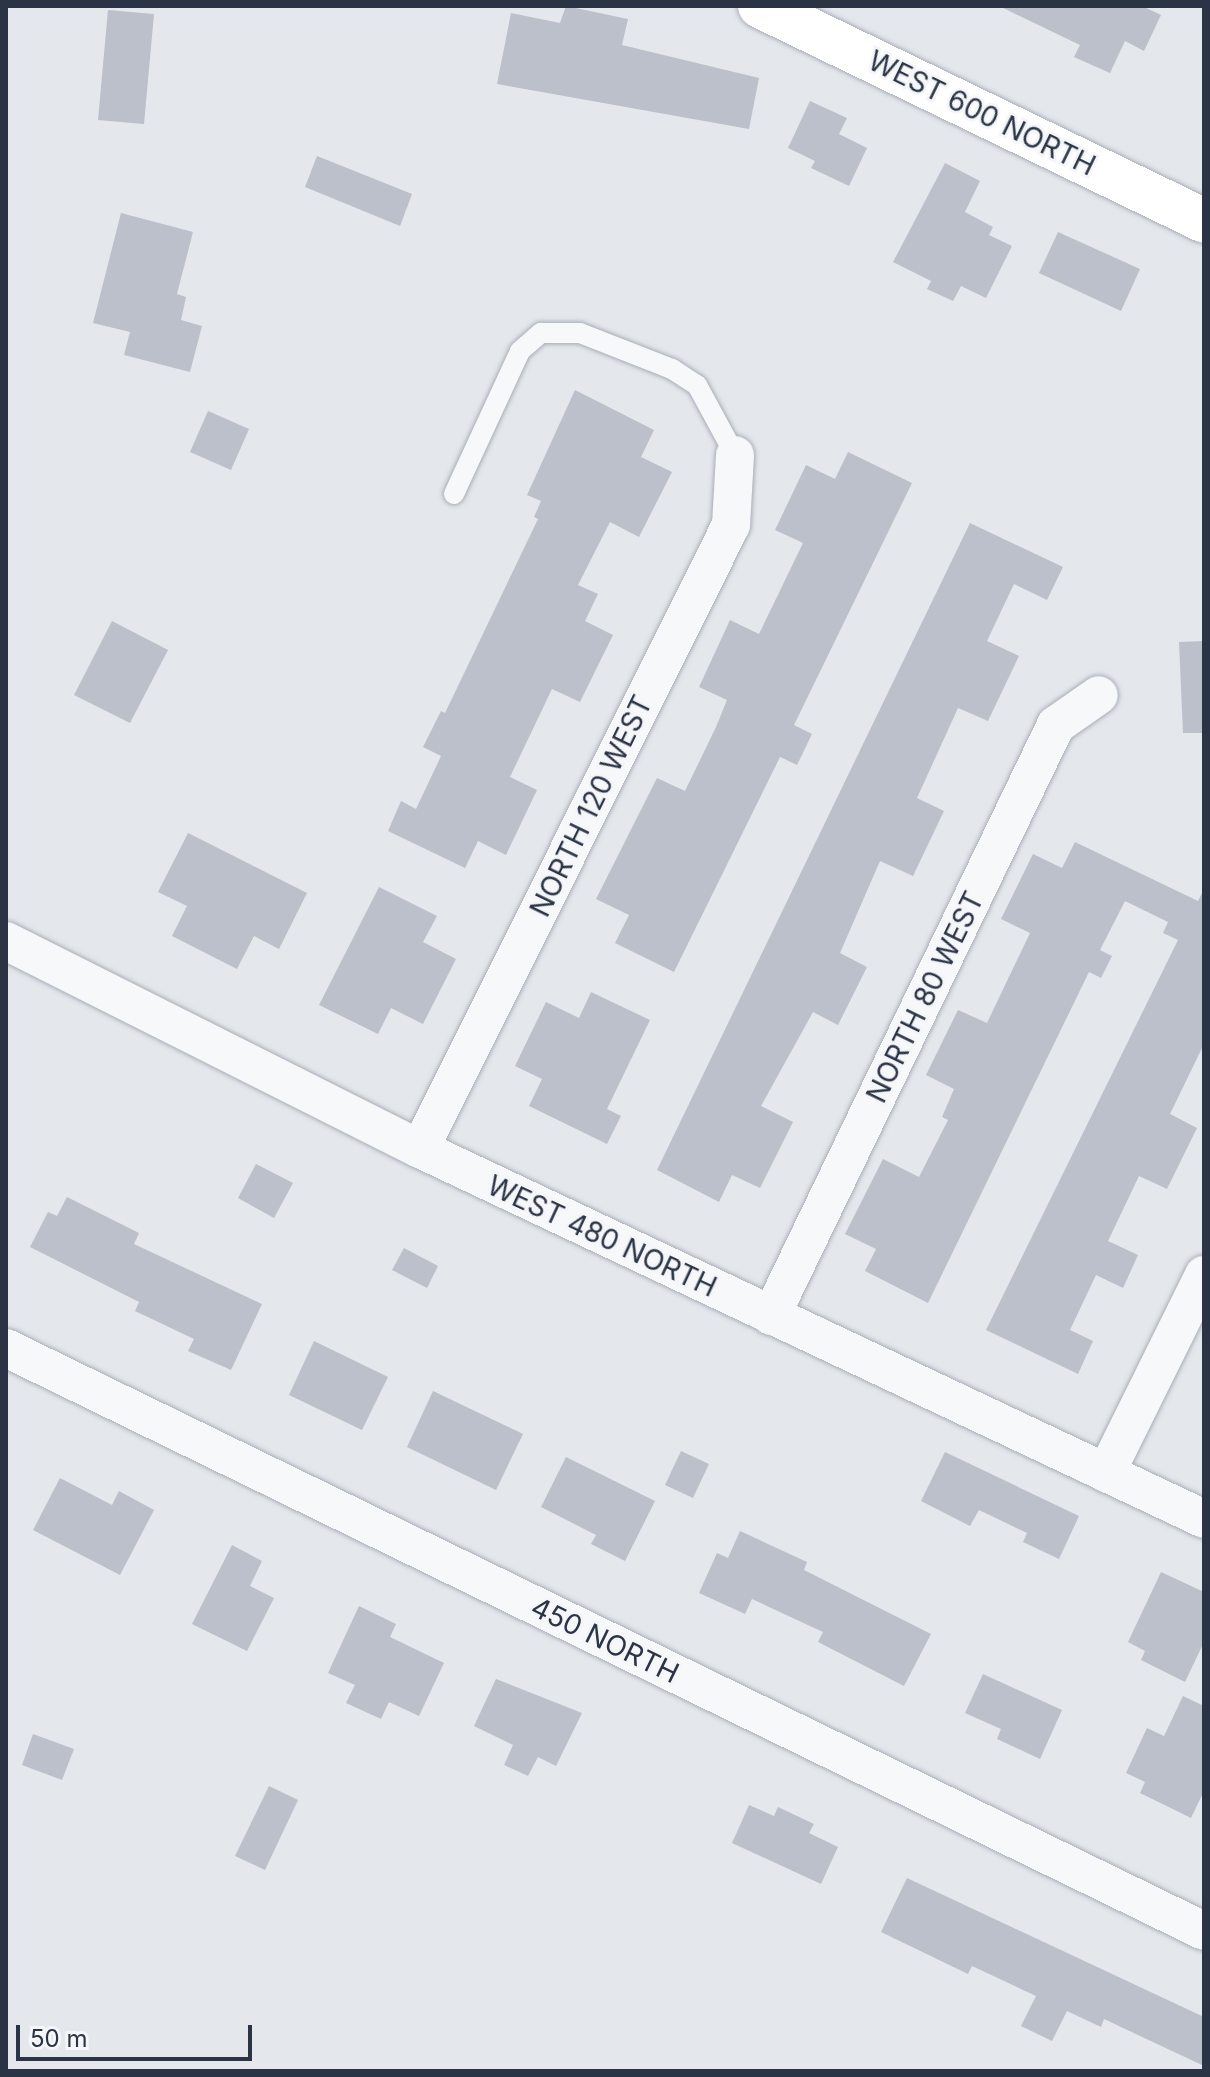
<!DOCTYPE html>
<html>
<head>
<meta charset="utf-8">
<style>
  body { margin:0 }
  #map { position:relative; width:1210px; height:2077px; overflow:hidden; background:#e4e7ec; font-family:Inter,sans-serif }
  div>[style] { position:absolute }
  .building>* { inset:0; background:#bbc0ca }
  .roads { filter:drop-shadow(0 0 2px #a9aeb7) drop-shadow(0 0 2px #a9aeb7) }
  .lane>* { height:20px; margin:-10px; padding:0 10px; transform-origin:10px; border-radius:10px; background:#f7f8fa }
  .street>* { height:38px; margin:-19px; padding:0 19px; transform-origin:19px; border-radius:19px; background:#f7f8fa }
  .secondary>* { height:44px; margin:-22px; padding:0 22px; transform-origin:22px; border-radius:22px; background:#fff }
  span { translate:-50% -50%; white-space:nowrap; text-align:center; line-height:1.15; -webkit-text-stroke:6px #f4f6f9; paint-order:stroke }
  .street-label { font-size:28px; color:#2b3445 }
  .frame { position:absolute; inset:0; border:8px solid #2b3445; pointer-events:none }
  .scale { position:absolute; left:16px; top:2025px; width:236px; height:36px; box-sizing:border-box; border:4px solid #2b3445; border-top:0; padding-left:10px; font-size:24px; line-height:28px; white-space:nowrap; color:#2b3445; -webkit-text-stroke:6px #f4f6f9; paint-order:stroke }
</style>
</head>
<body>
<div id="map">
  <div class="building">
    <div style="clip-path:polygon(566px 6px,628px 19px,622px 45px,759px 78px,749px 129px,497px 84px,511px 13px,560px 23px)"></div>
    <div style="clip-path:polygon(999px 6px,1142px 6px,1161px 15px,1144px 51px,1125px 41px,1110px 73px,1074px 57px,1080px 45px)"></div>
    <div style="clip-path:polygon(108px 10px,154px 14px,144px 124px,98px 120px)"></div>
    <div style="clip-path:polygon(810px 101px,847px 118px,839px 134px,867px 148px,849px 186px,811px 168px,815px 161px,788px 148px)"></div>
    <div style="clip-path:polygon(317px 156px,412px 194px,400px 226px,305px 187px)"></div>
    <div style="clip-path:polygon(945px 163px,980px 181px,965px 212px,993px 227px,989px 235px,1012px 246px,986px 298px,961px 286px,953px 301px,927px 289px,931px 281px,893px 262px)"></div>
    <div style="clip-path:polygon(121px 213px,193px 232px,177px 294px,186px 297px,181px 320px,202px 326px,190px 372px,124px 355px,130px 332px,93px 323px)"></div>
    <div style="clip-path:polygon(1058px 232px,1140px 269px,1121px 311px,1039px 273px)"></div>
    <div style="clip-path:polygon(575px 390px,654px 430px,641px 457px,672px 472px,639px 537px,610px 522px,578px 585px,598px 594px,585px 621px,613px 635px,580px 702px,552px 689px,510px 777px,537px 790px,506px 855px,478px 841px,465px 868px,388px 831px,401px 801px,416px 809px,441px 756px,423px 747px,441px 711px,445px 713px,538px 519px,534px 517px,541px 501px,527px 495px)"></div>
    <div style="clip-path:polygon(208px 411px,249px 429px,231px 470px,190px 452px)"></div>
    <div style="clip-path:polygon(848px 452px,912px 483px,794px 725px,812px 734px,797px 765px,780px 757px,674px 972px,615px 943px,629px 915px,596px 899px,657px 778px,685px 791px,716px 727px,727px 700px,699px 687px,730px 620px,759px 634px,803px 543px,775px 530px,806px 465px,835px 479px)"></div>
    <div style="clip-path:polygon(970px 523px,1063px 567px,1047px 600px,1014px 584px,987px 641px,1019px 656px,988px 721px,958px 708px,917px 798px,944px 811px,913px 876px,880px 861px,840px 953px,867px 967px,838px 1025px,813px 1012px,761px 1106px,793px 1122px,760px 1188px,732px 1175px,719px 1202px,657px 1170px)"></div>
    <div style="clip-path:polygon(112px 621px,168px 650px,130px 723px,74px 695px)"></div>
    <div style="clip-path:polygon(1204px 641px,1204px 733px,1183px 733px,1179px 642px)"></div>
    <div style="clip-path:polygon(188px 833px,307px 893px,279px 949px,254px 936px,237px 969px,172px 936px,187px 906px,158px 892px)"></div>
    <div style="clip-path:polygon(1075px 842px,1198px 901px,1204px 889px,1204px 1044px,1170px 1114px,1197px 1128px,1167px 1189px,1139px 1176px,1108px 1241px,1138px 1255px,1123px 1288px,1096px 1275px,1070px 1330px,1093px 1341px,1078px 1374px,986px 1330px,1178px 940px,1163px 933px,1168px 922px,1125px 901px,1100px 950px,1112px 956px,1101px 978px,1089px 972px,928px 1303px,865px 1271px,876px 1249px,845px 1234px,883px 1159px,919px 1177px,948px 1120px,942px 1117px,954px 1089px,926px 1075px,958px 1010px,987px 1023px,1030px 933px,1001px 919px,1033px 854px,1062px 868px)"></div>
    <div style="clip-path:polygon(379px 887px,437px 916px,423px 942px,456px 959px,423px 1024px,391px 1008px,378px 1034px,319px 1005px)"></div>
    <div style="clip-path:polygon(591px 992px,650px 1020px,607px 1109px,621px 1116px,607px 1144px,529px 1106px,542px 1079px,515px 1066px,546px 1002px,579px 1018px)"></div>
    <div style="clip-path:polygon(256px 1164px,293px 1183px,274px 1218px,238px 1198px)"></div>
    <div style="clip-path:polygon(67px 1197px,139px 1233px,134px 1244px,262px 1304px,231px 1370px,188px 1351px,194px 1339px,135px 1311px,139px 1302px,30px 1247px,48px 1212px,57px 1216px)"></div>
    <div style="clip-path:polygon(404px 1248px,438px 1266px,427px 1288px,392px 1270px)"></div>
    <div style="clip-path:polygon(314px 1341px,388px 1377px,362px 1430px,289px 1395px)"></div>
    <div style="clip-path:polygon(433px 1391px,523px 1434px,496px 1490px,407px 1447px)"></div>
    <div style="clip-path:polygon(681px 1451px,709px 1464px,693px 1498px,665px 1485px)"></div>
    <div style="clip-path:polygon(945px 1452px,1079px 1516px,1059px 1559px,1023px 1542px,1027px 1533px,979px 1510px,970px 1526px,921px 1501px)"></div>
    <div style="clip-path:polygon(566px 1457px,655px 1501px,625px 1561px,591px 1544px,596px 1535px,541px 1507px)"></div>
    <div style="clip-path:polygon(60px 1478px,112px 1505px,119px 1491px,154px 1510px,120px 1575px,33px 1530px)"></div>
    <div style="clip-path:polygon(740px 1531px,807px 1562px,804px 1570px,931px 1634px,904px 1686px,818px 1642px,823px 1632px,752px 1599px,745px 1614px,699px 1593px,717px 1553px,728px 1558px)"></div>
    <div style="clip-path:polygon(232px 1545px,262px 1561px,250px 1586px,274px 1598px,247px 1651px,192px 1624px)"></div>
    <div style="clip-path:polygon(1161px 1572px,1204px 1592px,1204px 1642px,1185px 1682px,1141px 1660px,1145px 1651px,1128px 1642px)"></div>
    <div style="clip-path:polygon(359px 1606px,396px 1624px,390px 1637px,444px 1663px,419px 1716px,389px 1702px,381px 1719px,346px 1703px,355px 1685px,328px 1673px)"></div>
    <div style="clip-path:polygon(983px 1674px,1062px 1710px,1040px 1759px,997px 1739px,1001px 1729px,965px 1713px)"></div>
    <div style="clip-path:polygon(496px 1679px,582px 1713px,556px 1766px,538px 1757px,528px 1776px,504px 1765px,513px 1745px,474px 1726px)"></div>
    <div style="clip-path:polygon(1183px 1696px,1204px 1706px,1204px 1791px,1191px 1818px,1140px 1793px,1145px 1782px,1126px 1773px,1147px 1728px,1164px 1736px)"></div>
    <div style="clip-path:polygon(33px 1734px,74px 1749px,62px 1780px,22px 1765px)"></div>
    <div style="clip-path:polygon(269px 1786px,298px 1800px,265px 1870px,235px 1856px)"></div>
    <div style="clip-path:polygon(749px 1805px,774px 1816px,778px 1807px,814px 1824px,809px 1833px,838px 1847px,821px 1884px,732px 1843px)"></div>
    <div style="clip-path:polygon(907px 1878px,1204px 2017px,1204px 2066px,1104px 2019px,1101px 2027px,1067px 2011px,1052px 2041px,1021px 2026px,1036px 1996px,972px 1966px,968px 1974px,881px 1932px)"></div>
  </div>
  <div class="roads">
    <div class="lane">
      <div style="left:454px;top:494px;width:157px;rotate:-65.2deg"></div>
      <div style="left:520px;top:351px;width:28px;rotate:-41deg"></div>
      <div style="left:541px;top:333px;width:39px"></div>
      <div style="left:580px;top:333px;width:99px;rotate:21.4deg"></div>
      <div style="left:672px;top:369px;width:30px;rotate:33deg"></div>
      <div style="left:697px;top:385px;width:80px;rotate:61.5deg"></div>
    </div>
    <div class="street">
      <div style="left:6px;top:941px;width:463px;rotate:26.7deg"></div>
      <div style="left:420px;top:1149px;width:867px;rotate:25.26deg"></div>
      <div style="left:420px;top:1149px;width:697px;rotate:-63.51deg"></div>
      <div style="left:731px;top:525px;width:70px;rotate:-86.7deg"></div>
      <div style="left:771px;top:1316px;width:656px;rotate:-64.26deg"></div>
      <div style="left:1056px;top:725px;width:52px;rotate:-34.9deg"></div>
      <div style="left:6px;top:1348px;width:1332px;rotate:25.95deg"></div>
      <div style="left:1106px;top:1473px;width:221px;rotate:-63.7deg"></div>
    </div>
    <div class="secondary">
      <div style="left:760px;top:6px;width:493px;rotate:25.8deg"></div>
    </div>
  </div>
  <div class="street-label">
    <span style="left:982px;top:113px;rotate:26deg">WEST 600 NORTH</span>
    <span style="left:591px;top:806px;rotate:-64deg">NORTH 120 WEST</span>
    <span style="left:925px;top:997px;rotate:-64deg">NORTH 80 WEST</span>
    <span style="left:602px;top:1236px;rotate:25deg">WEST 480 NORTH</span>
    <span style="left:605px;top:1640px;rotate:26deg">450 NORTH</span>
  </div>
  <div class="frame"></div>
  <div class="scale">50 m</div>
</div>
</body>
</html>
